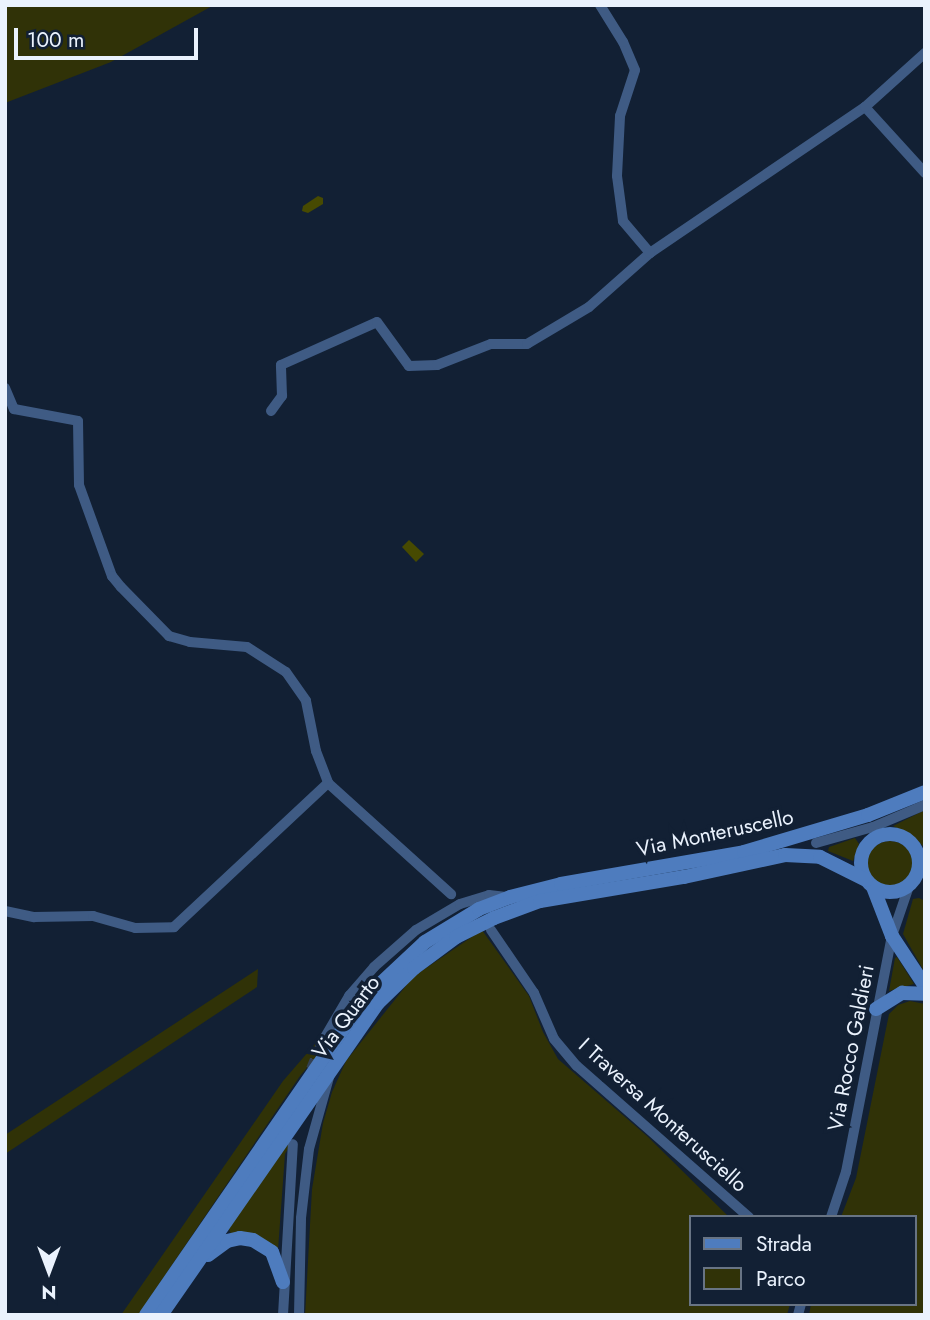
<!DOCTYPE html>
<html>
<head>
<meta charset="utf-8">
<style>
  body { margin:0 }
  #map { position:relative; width:930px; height:1320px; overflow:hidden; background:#122034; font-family:Jost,sans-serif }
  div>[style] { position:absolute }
  .green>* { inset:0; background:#303207 }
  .round { border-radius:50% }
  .water>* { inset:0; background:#474a01 }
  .street-tunnel>* { height:10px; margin-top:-5px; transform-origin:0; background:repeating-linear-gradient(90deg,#324052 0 10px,transparent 0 15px) }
  .street>* { height:10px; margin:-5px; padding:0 5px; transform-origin:5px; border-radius:5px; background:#3f5b84 }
  .secondary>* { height:14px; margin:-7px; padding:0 7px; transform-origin:7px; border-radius:7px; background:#4e7cbe }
  .secondary>.ring { margin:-7px; padding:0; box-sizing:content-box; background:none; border:14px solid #4e7cbe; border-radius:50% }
  span { translate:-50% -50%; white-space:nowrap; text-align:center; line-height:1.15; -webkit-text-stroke:7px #122034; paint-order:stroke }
  .street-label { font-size:21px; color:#eaf2fd }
  .frame { position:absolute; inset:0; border:7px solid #eaf2fd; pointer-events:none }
  .legend { position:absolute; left:689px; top:1215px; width:228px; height:91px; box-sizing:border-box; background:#122034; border:2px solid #687484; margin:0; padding:9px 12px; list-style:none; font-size:21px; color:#eaf2fd }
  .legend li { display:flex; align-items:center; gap:14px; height:35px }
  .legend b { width:35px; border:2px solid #687484 }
  .north { position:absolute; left:14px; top:1236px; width:70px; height:70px; -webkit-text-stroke:5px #122034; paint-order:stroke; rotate:180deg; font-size:19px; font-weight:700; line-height:28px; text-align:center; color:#eaf2fd }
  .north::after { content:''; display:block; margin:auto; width:24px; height:32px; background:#eaf2fd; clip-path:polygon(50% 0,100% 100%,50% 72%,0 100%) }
  .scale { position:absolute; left:14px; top:28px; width:184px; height:32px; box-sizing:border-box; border:4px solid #eaf2fd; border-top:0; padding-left:9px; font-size:21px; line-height:24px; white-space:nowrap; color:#eaf2fd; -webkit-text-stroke:5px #122034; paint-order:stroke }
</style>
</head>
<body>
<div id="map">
  <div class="green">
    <div style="clip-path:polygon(5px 5px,214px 5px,111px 62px,5px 103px)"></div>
    <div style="clip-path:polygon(925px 810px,925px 848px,912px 835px,893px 826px)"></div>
    <div style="clip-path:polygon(855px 838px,859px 844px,853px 861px,828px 851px,829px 847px)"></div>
    <div class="round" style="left:867px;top:841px;width:46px;height:46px"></div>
    <div style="clip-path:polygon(919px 898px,925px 901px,925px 973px,903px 934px,913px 899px)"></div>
    <div style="clip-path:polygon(482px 930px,529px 996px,543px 1032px,558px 1059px,647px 1136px,729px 1217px,690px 1217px,690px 1304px,790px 1304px,787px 1315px,305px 1315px,312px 1189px,323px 1123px,332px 1092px,346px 1061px,413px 977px)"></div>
    <div style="clip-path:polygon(897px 957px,914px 984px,889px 991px,895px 958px)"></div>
    <div style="clip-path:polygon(258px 969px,257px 987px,5px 1154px,5px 1135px)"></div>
    <div style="clip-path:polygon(910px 1001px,925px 1004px,925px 1315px,809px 1315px,811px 1304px,914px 1304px,914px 1217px,841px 1217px,856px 1178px,889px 1014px,898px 1005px)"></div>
    <div style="clip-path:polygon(315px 1044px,324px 1047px,300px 1076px,138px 1315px,121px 1315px,283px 1081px)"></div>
    <div style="clip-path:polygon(287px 1143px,291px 1144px,285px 1154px,278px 1250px,258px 1235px,231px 1234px,228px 1227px)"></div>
  </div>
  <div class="water">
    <div style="clip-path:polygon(318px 196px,323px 198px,323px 204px,308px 213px,302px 211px,303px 206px)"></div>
    <div style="clip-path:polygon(409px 540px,424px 554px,416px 562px,402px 547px)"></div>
  </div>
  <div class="street-tunnel">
    <div style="left:311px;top:1069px;width:27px;rotate:-68deg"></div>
  </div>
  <div class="street">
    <div style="left:865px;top:107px;width:89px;rotate:47.7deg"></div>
    <div style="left:650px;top:253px;width:260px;rotate:-34.2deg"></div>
    <div style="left:865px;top:107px;width:81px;rotate:-42deg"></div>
    <div style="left:5px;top:388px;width:23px;rotate:67deg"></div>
    <div style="left:14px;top:409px;width:65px;rotate:10.6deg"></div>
    <div style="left:78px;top:421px;width:64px;rotate:89.1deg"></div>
    <div style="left:79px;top:485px;width:97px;rotate:70.1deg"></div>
    <div style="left:112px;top:576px;width:14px;rotate:51deg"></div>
    <div style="left:121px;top:587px;width:69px;rotate:45.6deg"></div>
    <div style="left:169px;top:636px;width:22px;rotate:16deg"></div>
    <div style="left:190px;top:642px;width:57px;rotate:5deg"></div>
    <div style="left:247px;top:647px;width:46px;rotate:32.7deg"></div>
    <div style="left:286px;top:672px;width:35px;rotate:55deg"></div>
    <div style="left:306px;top:701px;width:51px;rotate:78.7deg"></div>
    <div style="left:316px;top:751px;width:34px;rotate:69deg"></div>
    <div style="left:328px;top:783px;width:166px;rotate:42.1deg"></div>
    <div style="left:271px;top:411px;width:19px;rotate:-54deg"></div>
    <div style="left:282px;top:396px;width:31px;rotate:-92deg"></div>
    <div style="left:281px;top:365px;width:105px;rotate:-24.1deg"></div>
    <div style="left:377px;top:322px;width:54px;rotate:54deg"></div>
    <div style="left:409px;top:366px;width:28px;rotate:-2deg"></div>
    <div style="left:437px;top:365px;width:58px;rotate:-21.3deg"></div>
    <div style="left:491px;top:344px;width:36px"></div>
    <div style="left:527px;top:344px;width:72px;rotate:-30.8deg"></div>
    <div style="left:589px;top:307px;width:81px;rotate:-41.5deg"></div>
    <div style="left:650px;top:253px;width:42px;rotate:-130.2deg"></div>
    <div style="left:623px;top:221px;width:45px;rotate:-97.6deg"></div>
    <div style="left:617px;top:176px;width:60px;rotate:-87.1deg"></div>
    <div style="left:620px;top:116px;width:48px;rotate:-71.9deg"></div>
    <div style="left:635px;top:70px;width:30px;rotate:-113deg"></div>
    <div style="left:623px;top:42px;width:44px;rotate:-121.9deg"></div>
    <div style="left:816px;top:843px;width:59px;rotate:-15.7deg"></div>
    <div style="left:873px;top:827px;width:56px;rotate:-22.9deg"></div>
    <div style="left:5px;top:911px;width:30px;rotate:12deg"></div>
    <div style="left:34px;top:917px;width:59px;rotate:-1deg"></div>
    <div style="left:93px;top:916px;width:44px;rotate:15.9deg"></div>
    <div style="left:135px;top:928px;width:39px;rotate:-1deg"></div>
    <div style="left:174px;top:927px;width:211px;rotate:-43.1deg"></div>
    <div style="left:491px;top:930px;width:76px;rotate:55.7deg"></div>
    <div style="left:534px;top:993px;width:50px;rotate:66.5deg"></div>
    <div style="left:554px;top:1039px;width:35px;rotate:50deg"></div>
    <div style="left:577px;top:1066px;width:229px;rotate:41.3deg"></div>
    <div style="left:321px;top:1044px;width:56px;rotate:-59.7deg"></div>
    <div style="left:349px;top:996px;width:38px;rotate:-49deg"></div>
    <div style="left:374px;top:967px;width:56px;rotate:-41.4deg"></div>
    <div style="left:416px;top:930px;width:51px;rotate:-30.6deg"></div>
    <div style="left:460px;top:904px;width:30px;rotate:-17deg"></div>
    <div style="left:489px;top:895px;width:17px;rotate:7deg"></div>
    <div style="left:831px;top:1217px;width:47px;rotate:-71.6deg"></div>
    <div style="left:846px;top:1172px;width:240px;rotate:-79deg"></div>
    <div style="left:892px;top:936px;width:53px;rotate:-71.2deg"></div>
    <div style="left:283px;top:1315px;width:171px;rotate:-86.7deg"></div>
    <div style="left:299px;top:1315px;width:97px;rotate:-88.8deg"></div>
    <div style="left:301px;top:1218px;width:69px;rotate:-83.4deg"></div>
    <div style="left:309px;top:1149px;width:78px;rotate:-74.4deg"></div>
    <div style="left:798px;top:1315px;width:11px;rotate:-75deg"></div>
  </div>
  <div class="secondary">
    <div class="ring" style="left:861px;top:834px;width:44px;height:44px"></div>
    <div style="left:873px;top:887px;width:53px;rotate:68.8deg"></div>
    <div style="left:892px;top:936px;width:60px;rotate:56.6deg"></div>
    <div style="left:876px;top:1009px;width:31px;rotate:-32deg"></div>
    <div style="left:902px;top:993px;width:23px;rotate:2deg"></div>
    <div style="left:208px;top:1255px;width:24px;rotate:-36deg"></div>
    <div style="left:227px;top:1241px;width:13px;rotate:-13deg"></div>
    <div style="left:240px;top:1238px;width:13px;rotate:9deg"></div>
    <div style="left:253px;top:1240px;width:22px;rotate:32deg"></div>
    <div style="left:272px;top:1252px;width:32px;rotate:70deg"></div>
    <div style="left:146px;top:1315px;width:384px;rotate:-55.4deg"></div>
    <div style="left:364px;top:999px;width:83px;rotate:-43.1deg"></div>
    <div style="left:425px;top:942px;width:63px;rotate:-31.4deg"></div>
    <div style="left:479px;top:909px;width:33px;rotate:-21deg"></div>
    <div style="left:510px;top:897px;width:53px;rotate:-14.3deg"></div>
    <div style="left:561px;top:884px;width:186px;rotate:-9.9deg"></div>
    <div style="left:744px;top:852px;width:129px;rotate:-16.6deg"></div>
    <div style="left:868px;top:815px;width:61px;rotate:-22deg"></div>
    <div style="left:161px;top:1315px;width:380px;rotate:-55.2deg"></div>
    <div style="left:378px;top:1003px;width:50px;rotate:-44.2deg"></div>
    <div style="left:414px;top:968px;width:52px;rotate:-36.4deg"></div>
    <div style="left:456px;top:937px;width:42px;rotate:-26.6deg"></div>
    <div style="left:494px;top:918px;width:49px;rotate:-20.3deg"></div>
    <div style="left:540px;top:901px;width:146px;rotate:-9.5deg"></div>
    <div style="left:684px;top:877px;width:103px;rotate:-12.3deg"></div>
    <div style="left:785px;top:855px;width:35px;rotate:3deg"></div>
    <div style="left:820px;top:857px;width:51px;rotate:26.6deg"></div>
  </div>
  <div class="street-label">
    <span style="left:715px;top:833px;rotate:-12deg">Via Monteruscello</span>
    <span style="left:346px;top:1017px;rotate:-53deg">Via Quarto</span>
    <span style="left:851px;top:1048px;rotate:-79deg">Via Rocco Galdieri</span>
    <span style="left:663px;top:1115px;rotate:42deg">I Traversa Monterusciello</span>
  </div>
  <div class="frame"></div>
  <ul class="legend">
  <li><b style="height:9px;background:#4e7cbe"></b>Strada</li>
  <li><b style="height:19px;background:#303207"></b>Parco</li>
  </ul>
  <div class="north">N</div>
  <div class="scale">100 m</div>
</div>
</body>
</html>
